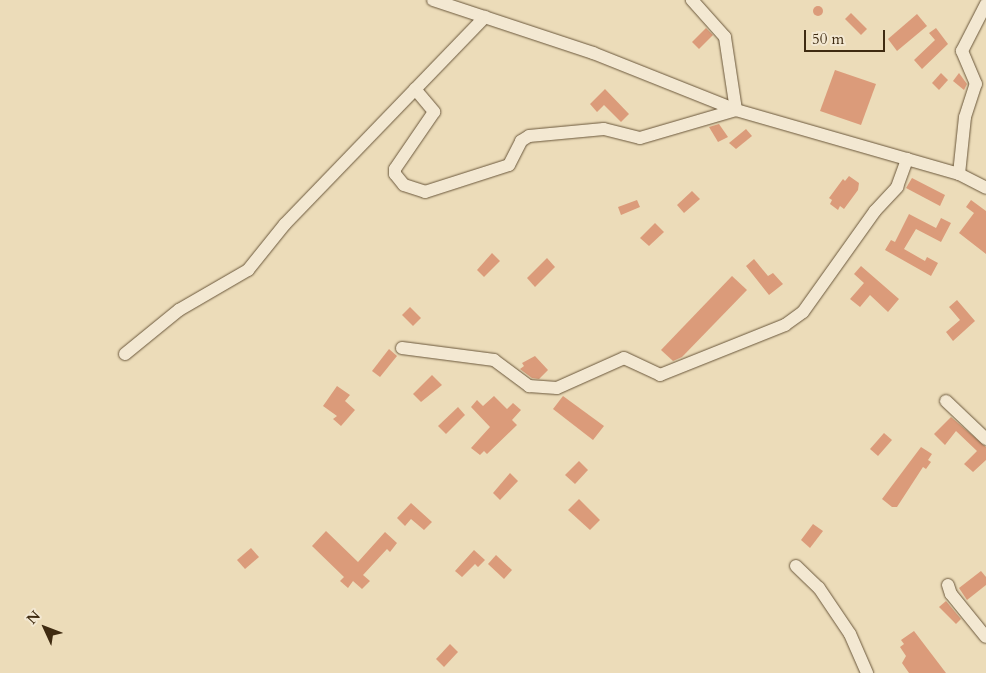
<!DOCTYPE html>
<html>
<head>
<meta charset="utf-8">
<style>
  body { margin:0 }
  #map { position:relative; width:986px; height:673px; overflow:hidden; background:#ecdcb9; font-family:Cardo,serif }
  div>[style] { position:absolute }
  .building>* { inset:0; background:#db9b7a }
  .round { border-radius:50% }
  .roads { filter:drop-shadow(0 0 1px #6a573b) drop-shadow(0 0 1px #6a573b) }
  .minor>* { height:12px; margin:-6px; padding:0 6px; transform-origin:6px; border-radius:6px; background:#f3e8d2 }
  span { translate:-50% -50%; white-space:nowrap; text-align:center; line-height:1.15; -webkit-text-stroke:4px #f3e8d2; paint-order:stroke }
  .north { position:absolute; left:20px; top:603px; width:50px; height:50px; -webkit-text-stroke:4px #f3e8d2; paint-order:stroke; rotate:313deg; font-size:14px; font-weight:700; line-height:20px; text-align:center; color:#3f2b11 }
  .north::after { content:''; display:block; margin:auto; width:18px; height:22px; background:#3f2b11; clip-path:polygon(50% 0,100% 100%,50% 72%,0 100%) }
  .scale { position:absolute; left:804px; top:30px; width:81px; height:22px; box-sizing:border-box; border:2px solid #3f2b11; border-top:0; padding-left:6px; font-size:15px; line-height:18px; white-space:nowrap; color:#3f2b11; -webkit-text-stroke:4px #f3e8d2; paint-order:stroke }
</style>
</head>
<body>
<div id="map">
  <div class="building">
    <div class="round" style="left:813px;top:6px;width:10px;height:10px"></div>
    <div style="clip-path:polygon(851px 13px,867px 29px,861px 35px,845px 19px)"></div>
    <div style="clip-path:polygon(917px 14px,927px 26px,897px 51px,888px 39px)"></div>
    <div style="clip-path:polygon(706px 28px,713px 35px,699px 49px,692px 42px)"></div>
    <div style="clip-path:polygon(936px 28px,948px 44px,922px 69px,914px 60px,935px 40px,929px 33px)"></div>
    <div style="clip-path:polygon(835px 70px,876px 84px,861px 125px,820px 111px)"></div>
    <div style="clip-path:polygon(941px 73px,948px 80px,939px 90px,932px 83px)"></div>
    <div style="clip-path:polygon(959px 73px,967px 84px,964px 90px,953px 81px)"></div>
    <div style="clip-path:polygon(605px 89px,629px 114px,621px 122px,604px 105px,597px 112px,590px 104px)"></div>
    <div style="clip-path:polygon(719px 124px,728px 137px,718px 142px,709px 127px)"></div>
    <div style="clip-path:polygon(746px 129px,752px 136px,736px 149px,729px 143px)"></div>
    <div style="clip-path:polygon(849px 176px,859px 183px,858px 190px,844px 209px,840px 206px,838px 210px,830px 204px,832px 200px,829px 198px,843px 179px,845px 181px)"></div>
    <div style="clip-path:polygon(912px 178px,945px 195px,940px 206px,906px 188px)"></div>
    <div style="clip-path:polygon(692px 191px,700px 199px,684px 213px,677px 205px)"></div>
    <div style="clip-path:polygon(637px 200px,640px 207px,621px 215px,618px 207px)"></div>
    <div style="clip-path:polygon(971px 200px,986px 211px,986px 254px,959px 233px,974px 213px,966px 207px)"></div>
    <div style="clip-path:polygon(909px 214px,936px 228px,941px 218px,951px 223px,941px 242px,916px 229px,904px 249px,925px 261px,927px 257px,938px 263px,931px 276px,885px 250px,891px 240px,895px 242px)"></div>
    <div style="clip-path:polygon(655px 223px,664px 232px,649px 246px,640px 238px)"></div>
    <div style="clip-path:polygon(492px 253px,500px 261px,484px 277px,477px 270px)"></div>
    <div style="clip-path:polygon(547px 258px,555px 267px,535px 287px,527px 278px)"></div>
    <div style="clip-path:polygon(754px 259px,768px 276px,773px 273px,783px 284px,769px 295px,746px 266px)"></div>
    <div style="clip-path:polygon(861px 266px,899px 299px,888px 312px,870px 295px,860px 307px,850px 299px,864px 283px,854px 274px)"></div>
    <div style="clip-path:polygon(732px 276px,747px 290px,682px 357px,673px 361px,661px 350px)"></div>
    <div style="clip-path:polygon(957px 300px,975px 321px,953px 341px,946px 332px,960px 320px,949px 307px)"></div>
    <div style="clip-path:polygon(410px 307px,421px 318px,413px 326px,402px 315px)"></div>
    <div style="clip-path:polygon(389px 349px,397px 356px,380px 377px,372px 371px)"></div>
    <div style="clip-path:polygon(535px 356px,548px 370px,539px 379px,532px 378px,520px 369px,524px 366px,522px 363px)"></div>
    <div style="clip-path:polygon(432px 375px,442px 385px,421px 402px,413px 394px)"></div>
    <div style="clip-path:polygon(337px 386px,350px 395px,345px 401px,355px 410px,341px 426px,333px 419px,337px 416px,323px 406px)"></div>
    <div style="clip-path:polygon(494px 396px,507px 409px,513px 403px,521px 410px,512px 420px,517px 425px,487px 454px,484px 451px,480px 455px,471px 448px,490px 427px,471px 407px,477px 400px,483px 406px)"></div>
    <div style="clip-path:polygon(563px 396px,604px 426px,593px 440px,553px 409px)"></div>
    <div style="clip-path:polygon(458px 407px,465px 415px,446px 434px,438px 426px)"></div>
    <div style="clip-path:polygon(951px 417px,986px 447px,986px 460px,973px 472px,964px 464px,977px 451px,956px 431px,945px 445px,934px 434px)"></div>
    <div style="clip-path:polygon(884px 433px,892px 440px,878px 456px,870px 449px)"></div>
    <div style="clip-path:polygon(921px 447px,932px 454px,928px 460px,931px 462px,926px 469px,923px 467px,897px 507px,892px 507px,882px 499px)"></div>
    <div style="clip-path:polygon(579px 461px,588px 470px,575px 484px,565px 475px)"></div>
    <div style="clip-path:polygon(510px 473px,518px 481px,500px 500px,493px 493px)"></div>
    <div style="clip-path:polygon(579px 499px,600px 520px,590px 530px,568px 510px)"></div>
    <div style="clip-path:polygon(411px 503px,432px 522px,424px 530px,411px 519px,405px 526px,397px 518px)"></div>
    <div style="clip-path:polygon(813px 524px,823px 531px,810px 548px,801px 540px)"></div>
    <div style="clip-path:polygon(326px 531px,358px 562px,385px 532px,397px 543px,390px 552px,387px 549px,363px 575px,370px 581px,362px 589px,353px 581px,348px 588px,340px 581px,344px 577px,312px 546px)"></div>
    <div style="clip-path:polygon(251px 548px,259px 557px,245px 569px,237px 560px)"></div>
    <div style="clip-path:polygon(474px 550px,485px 560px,478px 567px,475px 564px,462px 577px,455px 571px)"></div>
    <div style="clip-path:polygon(496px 555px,512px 570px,504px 579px,488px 564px)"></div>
    <div style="clip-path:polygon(981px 571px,986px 577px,986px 585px,967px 600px,959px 588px)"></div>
    <div style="clip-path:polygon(946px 601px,961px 619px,956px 624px,939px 607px)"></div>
    <div style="clip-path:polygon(914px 631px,946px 673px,909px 673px,902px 663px,906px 656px,900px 647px,904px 644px,901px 640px)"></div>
    <div style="clip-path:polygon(450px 644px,458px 652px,444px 667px,436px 659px)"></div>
  </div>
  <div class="roads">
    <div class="minor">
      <div style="left:433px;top:0;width:169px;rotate:18.3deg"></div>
      <div style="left:593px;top:53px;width:154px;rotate:21.7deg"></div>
      <div style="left:736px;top:110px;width:232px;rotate:16deg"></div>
      <div style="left:959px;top:174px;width:30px;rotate:27deg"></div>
      <div style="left:415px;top:89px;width:30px;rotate:50deg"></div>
      <div style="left:434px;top:112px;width:69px;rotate:124.4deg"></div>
      <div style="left:395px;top:169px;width:5px;rotate:90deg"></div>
      <div style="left:395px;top:174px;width:14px;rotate:51deg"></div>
      <div style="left:404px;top:185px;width:22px;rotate:18deg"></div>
      <div style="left:425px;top:192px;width:88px;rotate:-17.8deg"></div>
      <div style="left:509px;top:165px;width:27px;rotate:-63deg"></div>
      <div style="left:521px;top:141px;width:9px;rotate:-32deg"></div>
      <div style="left:529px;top:136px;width:75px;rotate:-5.3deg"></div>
      <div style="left:604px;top:129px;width:37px;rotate:14deg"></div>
      <div style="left:640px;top:138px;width:100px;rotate:-16.3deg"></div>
      <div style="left:736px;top:110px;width:74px;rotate:-98.6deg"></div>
      <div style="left:725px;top:37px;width:50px;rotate:-131.7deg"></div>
      <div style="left:959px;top:174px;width:57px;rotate:-84deg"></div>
      <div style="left:965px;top:117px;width:35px;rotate:-72deg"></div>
      <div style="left:976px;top:84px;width:36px;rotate:-113deg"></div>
      <div style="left:962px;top:51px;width:53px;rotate:-62.9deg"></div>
      <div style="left:402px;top:348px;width:93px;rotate:7.4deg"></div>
      <div style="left:494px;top:360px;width:44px;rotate:36.6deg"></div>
      <div style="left:529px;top:386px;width:28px;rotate:4deg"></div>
      <div style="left:557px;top:388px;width:73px;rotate:-24.1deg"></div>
      <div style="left:624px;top:358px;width:40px;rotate:25deg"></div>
      <div style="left:660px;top:375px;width:135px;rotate:-21.8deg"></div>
      <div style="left:785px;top:325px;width:22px;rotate:-36deg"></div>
      <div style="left:803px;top:312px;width:124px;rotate:-54.5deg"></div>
      <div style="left:875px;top:211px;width:33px;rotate:-47deg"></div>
      <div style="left:897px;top:187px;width:30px;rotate:-70deg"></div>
      <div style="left:125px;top:354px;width:70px;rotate:-39.2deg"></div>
      <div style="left:179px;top:310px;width:80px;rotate:-30.1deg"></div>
      <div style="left:248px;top:270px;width:59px;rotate:-51.2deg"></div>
      <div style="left:285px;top:224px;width:288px;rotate:-46deg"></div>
      <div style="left:946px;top:401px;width:55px;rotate:43.5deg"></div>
      <div style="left:796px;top:566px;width:32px;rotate:44deg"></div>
      <div style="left:819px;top:588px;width:55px;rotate:56deg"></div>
      <div style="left:850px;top:634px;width:43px;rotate:66.4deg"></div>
      <div style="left:948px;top:585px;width:9px;rotate:72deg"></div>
      <div style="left:951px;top:594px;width:55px;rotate:50.9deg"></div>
    </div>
  </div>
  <div class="north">N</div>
  <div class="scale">50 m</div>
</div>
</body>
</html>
